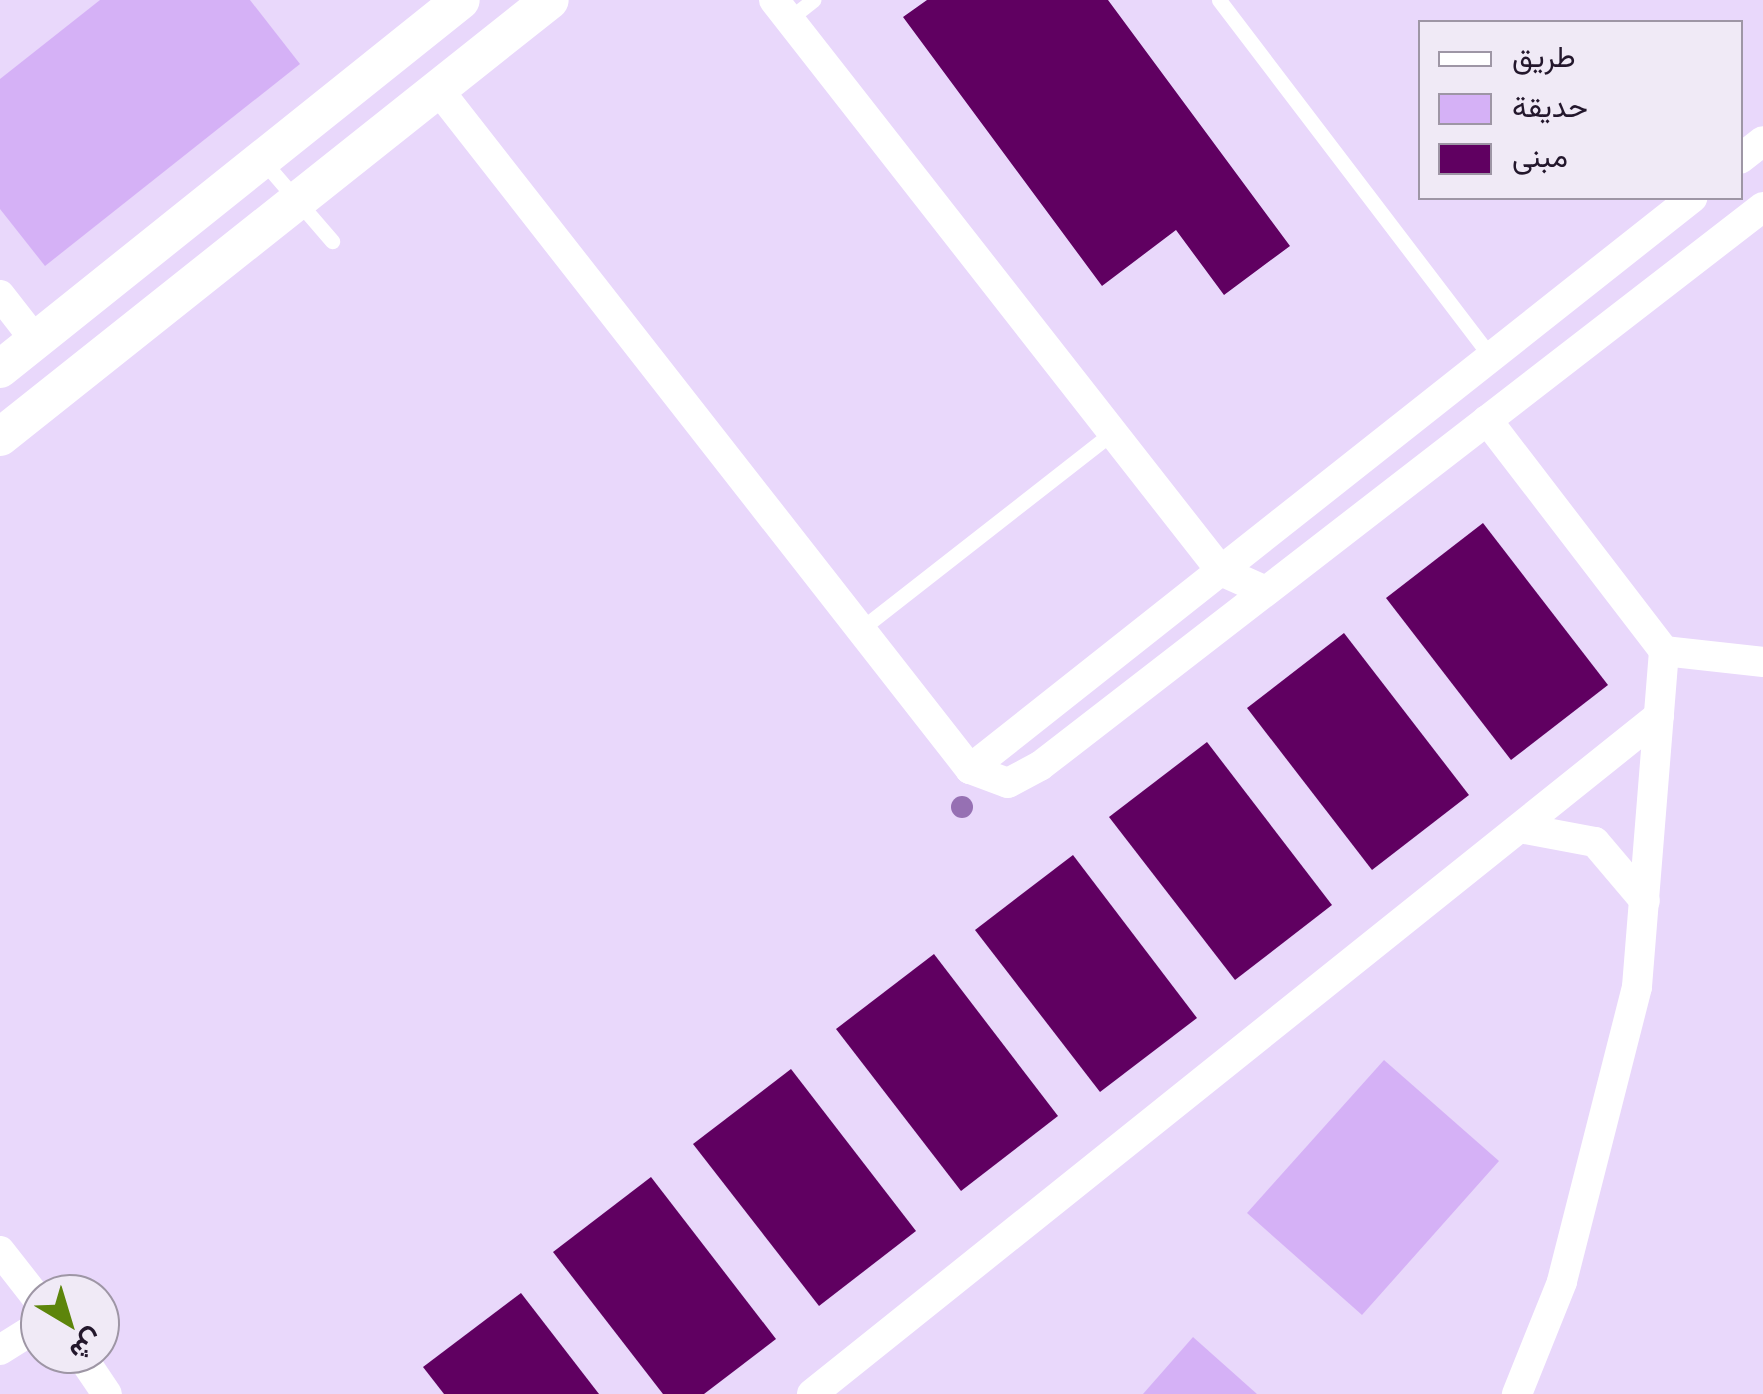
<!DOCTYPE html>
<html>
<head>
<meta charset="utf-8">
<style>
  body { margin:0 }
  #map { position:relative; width:1763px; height:1394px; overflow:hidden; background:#e9d8fb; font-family:Figtree,Vazirmatn,sans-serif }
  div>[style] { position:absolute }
  .green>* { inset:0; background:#d5b1f6 }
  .building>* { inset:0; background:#600061 }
  .service>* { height:15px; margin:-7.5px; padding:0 7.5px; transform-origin:7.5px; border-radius:7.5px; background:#fff }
  .minor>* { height:30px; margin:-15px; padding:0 15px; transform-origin:15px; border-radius:15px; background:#fff }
  .tertiary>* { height:38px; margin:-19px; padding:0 19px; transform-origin:19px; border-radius:19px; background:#fff }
  .trees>* { width:22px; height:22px; margin:-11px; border-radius:50%; background:#9670b3 }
  span { translate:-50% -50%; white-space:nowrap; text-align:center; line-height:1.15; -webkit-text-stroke:10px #f0eaf6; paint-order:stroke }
  .legend { position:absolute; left:1418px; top:20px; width:325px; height:180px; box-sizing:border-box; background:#f0eaf6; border:2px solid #9e96a5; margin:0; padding:12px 18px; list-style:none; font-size:30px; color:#23172c }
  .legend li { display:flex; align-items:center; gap:20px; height:50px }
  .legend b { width:50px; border:2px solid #9e96a5 }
  .north { position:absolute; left:20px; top:1274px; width:100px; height:100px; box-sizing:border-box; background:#f0eaf6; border:2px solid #9e96a5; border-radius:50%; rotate:142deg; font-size:28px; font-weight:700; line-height:40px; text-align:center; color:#23172c }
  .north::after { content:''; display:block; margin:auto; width:35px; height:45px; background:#5d850b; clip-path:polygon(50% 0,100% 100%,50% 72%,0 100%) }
</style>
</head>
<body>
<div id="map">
  <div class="green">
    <div style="clip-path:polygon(100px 0,250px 0,300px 64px,45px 266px,0 209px,0 79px)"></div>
    <div style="clip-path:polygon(1384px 1060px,1499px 1161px,1362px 1315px,1247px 1213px)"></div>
    <div style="clip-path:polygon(1193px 1337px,1257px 1394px,1143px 1394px)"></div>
  </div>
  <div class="building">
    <div style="clip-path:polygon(927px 0,1108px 0,1290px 246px,1224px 295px,1176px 230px,1102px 286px,903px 17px)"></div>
    <div style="clip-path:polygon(1483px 523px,1608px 685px,1511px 760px,1386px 598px)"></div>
    <div style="clip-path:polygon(1344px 633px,1469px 795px,1372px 870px,1247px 708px)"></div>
    <div style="clip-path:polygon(1207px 742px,1332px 905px,1235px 980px,1109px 817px)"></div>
    <div style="clip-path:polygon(1073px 855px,1197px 1018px,1100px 1092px,975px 930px)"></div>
    <div style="clip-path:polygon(934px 954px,1058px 1116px,961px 1191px,836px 1029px)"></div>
    <div style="clip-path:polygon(791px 1069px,916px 1231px,819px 1306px,693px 1144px)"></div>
    <div style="clip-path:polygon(651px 1177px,776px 1339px,704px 1394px,663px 1394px,553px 1252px)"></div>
    <div style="clip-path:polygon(521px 1293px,599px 1394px,444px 1394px,423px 1367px)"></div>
  </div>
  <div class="service">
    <div style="left:1219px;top:0;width:449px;rotate:52.7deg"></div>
    <div style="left:789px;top:19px;width:31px;rotate:-38deg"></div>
    <div style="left:263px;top:161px;width:106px;rotate:49.2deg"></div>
    <div style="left:861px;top:629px;width:318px;rotate:-38deg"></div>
  </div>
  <div class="minor">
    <div style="left:774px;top:0;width:725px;rotate:51.94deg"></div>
    <div style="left:1221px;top:571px;width:49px;rotate:24deg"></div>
    <div style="left:437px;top:88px;width:865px;rotate:51.95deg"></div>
    <div style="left:970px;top:769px;width:40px;rotate:20.2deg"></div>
    <div style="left:1008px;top:783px;width:36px;rotate:-28deg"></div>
    <div style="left:1040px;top:766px;width:914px;rotate:-37.71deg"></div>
    <div style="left:1740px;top:159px;width:29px;rotate:-38deg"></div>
    <div style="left:0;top:295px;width:58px;rotate:52deg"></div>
    <div style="left:1487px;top:420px;width:291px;rotate:52.5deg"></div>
    <div style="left:1664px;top:651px;width:337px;rotate:94.6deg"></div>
    <div style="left:1637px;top:987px;width:304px;rotate:104.3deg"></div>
    <div style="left:1562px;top:1282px;width:121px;rotate:111.9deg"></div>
    <div style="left:1664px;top:651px;width:100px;rotate:6.3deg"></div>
    <div style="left:970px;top:769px;width:921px;rotate:-38.34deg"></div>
    <div style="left:1520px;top:828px;width:76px;rotate:10.6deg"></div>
    <div style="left:1595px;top:842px;width:77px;rotate:49.7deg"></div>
    <div style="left:0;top:1251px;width:65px;rotate:51.9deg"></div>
    <div style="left:0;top:1350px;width:47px;rotate:-32deg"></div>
    <div style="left:80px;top:1354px;width:48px;rotate:56deg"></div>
    <div style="left:812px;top:1394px;width:1085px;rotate:-38.68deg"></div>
  </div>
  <div class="tertiary">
    <div style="left:0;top:369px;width:590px;rotate:-38.67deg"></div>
    <div style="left:0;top:437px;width:702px;rotate:-38.47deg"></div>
  </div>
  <div class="trees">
    <div style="left:962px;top:807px"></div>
  </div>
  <ul class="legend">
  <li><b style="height:12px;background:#fff"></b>طريق</li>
  <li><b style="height:28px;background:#d5b1f6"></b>حديقة</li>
  <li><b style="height:28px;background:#600061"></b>مبنى</li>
  </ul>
  <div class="north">ش</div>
</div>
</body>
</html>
